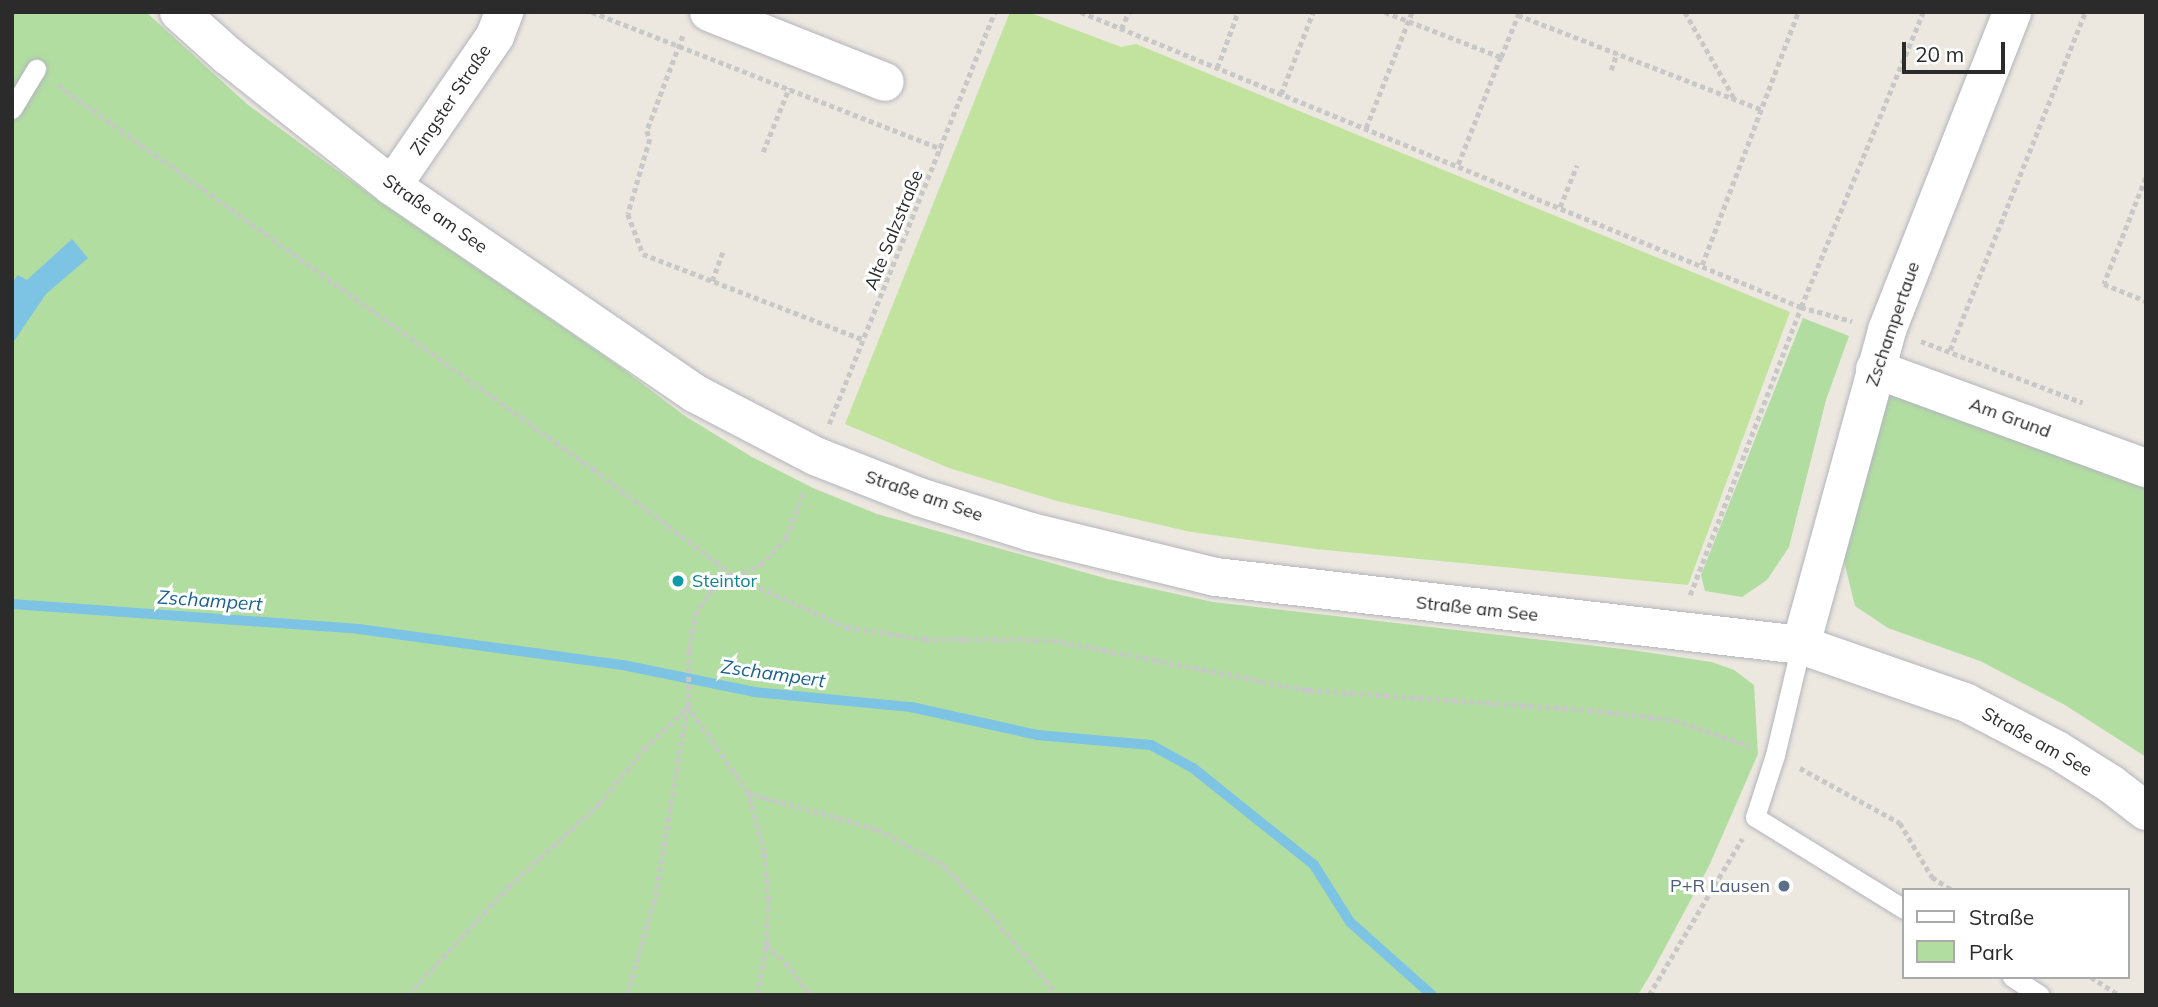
<!DOCTYPE html>
<html>
<head>
<meta charset="utf-8">
<style>
  body { margin:0 }
  #map { position:relative; width:2158px; height:1007px; overflow:hidden; background:#ece7df; font-family:Mulish,sans-serif }
  div>[style] { position:absolute }
  .green>* { inset:0; background:#b2dda1 }
  .pitch>* { inset:0; background:#c2e39d }
  .water>* { inset:0; background:#7cc3e4 }
  .stream>* { height:10px; margin:-5px; padding:0 5px; transform-origin:5px; border-radius:5px; background:#7cc3e4 }
  .path>* { height:4.5px; margin-top:-2.25px; transform-origin:0; background:repeating-linear-gradient(90deg,#c8c8c8 0 5px,transparent 0 8.5px) }
  .roads { filter:drop-shadow(0 0 2px #b2b4bd) drop-shadow(0 0 2px #b2b4bd) }
  .lane>* { height:19px; margin:-9.5px; padding:0 9.5px; transform-origin:9.5px; border-radius:9.5px; background:#fff }
  .street>* { height:38px; margin:-19px; padding:0 19px; transform-origin:19px; border-radius:19px; background:#fff }
  .secondary>* { height:38px; margin:-19px; padding:0 19px; transform-origin:19px; border-radius:19px; background:#fff }
  .dots>* { width:19px; height:19px; translate:-50% -50%; box-sizing:border-box; border:4px solid #fff; border-radius:50% }
  span { translate:-50% -50%; white-space:nowrap; text-align:center; line-height:1.15; -webkit-text-stroke:6px #fff; paint-order:stroke }
  .street-label { font-size:18px; color:#2b2b2b }
  .culture-label { font-size:18px; color:#0d838f }
  .left { translate:0 -50%; text-align:left }
  .service-label { font-size:18px; color:#4e5e75 }
  .right { translate:-100% -50%; text-align:right }
  .water-label { font-size:19px; color:#1a6290; font-style:italic }
  .frame { position:absolute; inset:0; border:14px solid #2b2b2b; pointer-events:none }
  .legend { position:absolute; left:1902px; top:888px; width:228px; height:91px; box-sizing:border-box; background:#fff; border:2px solid #aaa; margin:0; padding:9px 12px; list-style:none; font-size:21px; color:#2b2b2b }
  .legend li { display:flex; align-items:center; gap:14px; height:35px }
  .legend b { width:35px; border:2px solid #aaa }
  .scale { position:absolute; left:1902px; top:42px; width:103px; height:32px; box-sizing:border-box; border:4px solid #2b2b2b; border-top:0; padding-left:9px; font-size:21px; line-height:24px; white-space:nowrap; color:#2b2b2b; -webkit-text-stroke:5px #fff; paint-order:stroke }
</style>
</head>
<body>
<div id="map">
  <div class="green">
    <div style="clip-path:polygon(12px 12px,146px 12px,247px 104px,380px 202px,616px 364px,685px 416px,752px 457px,813px 488px,877px 514px,1108px 579px,1213px 602px,1631px 650px,1712px 662px,1734px 670px,1754px 685px,1758px 754px,1709px 866px,1653px 970px,1638px 995px,12px 995px)"></div>
    <div style="clip-path:polygon(1803px 318px,1849px 336px,1826px 400px,1789px 547px,1767px 580px,1742px 597px,1705px 591px,1701px 575px)"></div>
    <div style="clip-path:polygon(1884px 386px,2146px 488px,2146px 757px,2065px 705px,1980px 661px,1888px 628px,1855px 606px,1843px 557px)"></div>
  </div>
  <div class="pitch">
    <div style="clip-path:polygon(1010px 12px,1028px 12px,1121px 47px,1136px 44px,1790px 312px,1688px 585px,1316px 549px,1191px 532px,1057px 501px,949px 468px,845px 424px)"></div>
  </div>
  <div class="water">
    <div style="clip-path:polygon(72px 239px,88px 258px,46px 294px,12px 344px,12px 283px,18px 275px,27px 280px)"></div>
  </div>
  <div class="stream">
    <div style="left:12px;top:604px;width:348px;rotate:4.1deg"></div>
    <div style="left:359px;top:629px;width:266px;rotate:7.8deg"></div>
    <div style="left:623px;top:665px;width:134px;rotate:11.6deg"></div>
    <div style="left:754px;top:692px;width:158px;rotate:5.5deg"></div>
    <div style="left:911px;top:707px;width:129px;rotate:12.5deg"></div>
    <div style="left:1037px;top:735px;width:114px;rotate:5deg"></div>
    <div style="left:1151px;top:745px;width:48px;rotate:28.7deg"></div>
    <div style="left:1193px;top:768px;width:155px;rotate:38.7deg"></div>
    <div style="left:1314px;top:865px;width:67px;rotate:57.7deg"></div>
    <div style="left:1350px;top:922px;width:110px;rotate:41.7deg"></div>
  </div>
  <div class="path">
    <div style="left:592px;top:12px;width:376px;rotate:21.4deg"></div>
    <div style="left:1081px;top:12px;width:778px;rotate:22.28deg"></div>
    <div style="left:1801px;top:307px;width:53px;rotate:15.4deg"></div>
    <div style="left:1385px;top:12px;width:124px;rotate:21.2deg"></div>
    <div style="left:1501px;top:57px;width:117px;rotate:111.5deg"></div>
    <div style="left:1685px;top:12px;width:99px;rotate:60.3deg"></div>
    <div style="left:1518px;top:15px;width:263px;rotate:21.2deg"></div>
    <div style="left:1121px;top:29px;width:19px;rotate:-65deg"></div>
    <div style="left:683px;top:36px;width:102px;rotate:110.8deg"></div>
    <div style="left:647px;top:131px;width:9px;rotate:69deg"></div>
    <div style="left:650px;top:139px;width:78px;rotate:106.3deg"></div>
    <div style="left:628px;top:214px;width:43px;rotate:69.4deg"></div>
    <div style="left:643px;top:254px;width:238px;rotate:21.2deg"></div>
    <div style="left:1501px;top:57px;width:48px;rotate:-67.8deg"></div>
    <div style="left:1217px;top:68px;width:60px;rotate:-69.4deg"></div>
    <div style="left:1611px;top:70px;width:18px;rotate:-71deg"></div>
    <div style="left:58px;top:85px;width:659px;rotate:35.67deg"></div>
    <div style="left:593px;top:469px;width:179px;rotate:37.1deg"></div>
    <div style="left:736px;top:577px;width:121px;rotate:24.4deg"></div>
    <div style="left:846px;top:627px;width:79px;rotate:8.7deg"></div>
    <div style="left:924px;top:639px;width:128px;rotate:0.4deg"></div>
    <div style="left:1052px;top:640px;width:261px;rotate:11.1deg"></div>
    <div style="left:1308px;top:690px;width:282px;rotate:4.1deg"></div>
    <div style="left:1589px;top:710px;width:86px;rotate:6.7deg"></div>
    <div style="left:1674px;top:720px;width:80px;rotate:18.9deg"></div>
    <div style="left:1281px;top:94px;width:88px;rotate:-68.7deg"></div>
    <div style="left:1366px;top:128px;width:125px;rotate:-68.4deg"></div>
    <div style="left:763px;top:152px;width:69px;rotate:-67.9deg"></div>
    <div style="left:2146px;top:178px;width:114px;rotate:111.6deg"></div>
    <div style="left:2104px;top:284px;width:45px;rotate:22deg"></div>
    <div style="left:1560px;top:207px;width:45px;rotate:-68deg"></div>
    <div style="left:1702px;top:265px;width:271px;rotate:-69.2deg"></div>
    <div style="left:712px;top:281px;width:33px;rotate:-70deg"></div>
    <div style="left:1921px;top:341px;width:173px;rotate:20.9deg"></div>
    <div style="left:1950px;top:350px;width:364px;rotate:-68.2deg"></div>
    <div style="left:829px;top:424px;width:444px;rotate:-68.1deg"></div>
    <div style="left:1690px;top:595px;width:309px;rotate:-68.9deg"></div>
    <div style="left:1801px;top:307px;width:319px;rotate:-67.5deg"></div>
    <div style="left:1800px;top:768px;width:114px;rotate:28.8deg"></div>
    <div style="left:1900px;top:823px;width:63px;rotate:59.3deg"></div>
    <div style="left:1932px;top:877px;width:24px;rotate:33deg"></div>
    <div style="left:748px;top:793px;width:134px;rotate:15.6deg"></div>
    <div style="left:877px;top:829px;width:75px;rotate:28.6deg"></div>
    <div style="left:943px;top:865px;width:76px;rotate:46.1deg"></div>
    <div style="left:996px;top:920px;width:97px;rotate:50.9deg"></div>
    <div style="left:766px;top:945px;width:27px;rotate:42deg"></div>
    <div style="left:786px;top:963px;width:41px;rotate:52deg"></div>
    <div style="left:2091px;top:977px;width:33px;rotate:33deg"></div>
    <div style="left:408px;top:995px;width:147px;rotate:-47.2deg"></div>
    <div style="left:508px;top:887px;width:123px;rotate:-42.4deg"></div>
    <div style="left:599px;top:804px;width:71px;rotate:-50.7deg"></div>
    <div style="left:644px;top:749px;width:61px;rotate:-43.7deg"></div>
    <div style="left:627px;top:995px;width:102px;rotate:-74.1deg"></div>
    <div style="left:655px;top:897px;width:192px;rotate:-80.4deg"></div>
    <div style="left:757px;top:995px;width:51px;rotate:-79.8deg"></div>
    <div style="left:766px;top:945px;width:44px;rotate:-87.4deg"></div>
    <div style="left:768px;top:901px;width:49px;rotate:-94.7deg"></div>
    <div style="left:764px;top:852px;width:61px;rotate:-105.2deg"></div>
    <div style="left:748px;top:793px;width:105px;rotate:-124.9deg"></div>
    <div style="left:688px;top:707px;width:57px;rotate:-89deg"></div>
    <div style="left:689px;top:650px;width:36px;rotate:-80deg"></div>
    <div style="left:695px;top:615px;width:31px;rotate:-57deg"></div>
    <div style="left:712px;top:589px;width:54px;rotate:-26.6deg"></div>
    <div style="left:760px;top:565px;width:37px;rotate:-46deg"></div>
    <div style="left:786px;top:538px;width:50px;rotate:-69deg"></div>
    <div style="left:1649px;top:995px;width:182px;rotate:-59.2deg"></div>
  </div>
  <div class="roads">
    <div class="lane">
      <div style="left:12px;top:109px;width:47px;rotate:-59deg"></div>
      <div style="left:1801px;top:645px;width:113px;rotate:103.3deg"></div>
      <div style="left:1775px;top:755px;width:65px;rotate:107.9deg"></div>
      <div style="left:1755px;top:817px;width:175px;rotate:31.7deg"></div>
      <div style="left:2012px;top:977px;width:33px;rotate:33deg"></div>
    </div>
    <div class="street">
      <div style="left:709px;top:12px;width:189px;rotate:21.7deg"></div>
      <div style="left:392px;top:186px;width:182px;rotate:-55.5deg"></div>
      <div style="left:495px;top:36px;width:26px;rotate:-69deg"></div>
      <div style="left:1875px;top:369px;width:289px;rotate:20.1deg"></div>
      <div style="left:1801px;top:645px;width:327px;rotate:-74.7deg"></div>
      <div style="left:1887px;top:330px;width:342px;rotate:-68.5deg"></div>
    </div>
    <div class="secondary">
      <div style="left:179px;top:12px;width:66px;rotate:41.9deg"></div>
      <div style="left:228px;top:56px;width:209px;rotate:38.4deg"></div>
      <div style="left:392px;top:186px;width:368px;rotate:34.4deg"></div>
      <div style="left:696px;top:394px;width:134px;rotate:27.5deg"></div>
      <div style="left:815px;top:456px;width:112px;rotate:21.5deg"></div>
      <div style="left:919px;top:497px;width:117px;rotate:17.4deg"></div>
      <div style="left:1031px;top:532px;width:190px;rotate:13.7deg"></div>
      <div style="left:1216px;top:577px;width:589px;rotate:6.63deg"></div>
      <div style="left:1801px;top:645px;width:174px;rotate:19.2deg"></div>
      <div style="left:1965px;top:702px;width:104px;rotate:27.6deg"></div>
      <div style="left:2057px;top:750px;width:64px;rotate:32.2deg"></div>
      <div style="left:2111px;top:784px;width:44px;rotate:37.6deg"></div>
    </div>
  </div>
  <div class="dots">
    <div style="left:678px;top:581px;background:#0f9aa8"></div>
    <div style="left:1784px;top:886px;background:#5c6f8a"></div>
  </div>
  <div class="street-label">
    <span style="left:451px;top:100px;rotate:-56deg">Zingster Straße</span>
    <span style="left:435px;top:214px;rotate:35deg">Straße am See</span>
    <span style="left:894px;top:230px;rotate:-68deg">Alte Salzstraße</span>
    <span style="left:1893px;top:324px;rotate:-71deg">Zschampertaue</span>
    <span style="left:2010px;top:418px;rotate:20deg">Am Grund</span>
    <span style="left:924px;top:496px;rotate:19deg">Straße am See</span>
    <span style="left:1477px;top:609px;rotate:6deg">Straße am See</span>
    <span style="left:2037px;top:742px;rotate:29deg">Straße am See</span>
  </div>
  <div class="culture-label">
    <span class="left" style="left:692px;top:581px">Steintor</span>
  </div>
  <div class="service-label">
    <span class="right" style="left:1770px;top:886px">P+R Lausen</span>
  </div>
  <div class="water-label">
    <span style="left:210px;top:601px;rotate:4deg">Zschampert</span>
    <span style="left:773px;top:674px;rotate:8deg">Zschampert</span>
  </div>
  <div class="frame"></div>
  <ul class="legend">
  <li><b style="height:9px;background:#fff"></b>Straße</li>
  <li><b style="height:19px;background:#b2dda1"></b>Park</li>
  </ul>
  <div class="scale">20 m</div>
</div>
</body>
</html>
